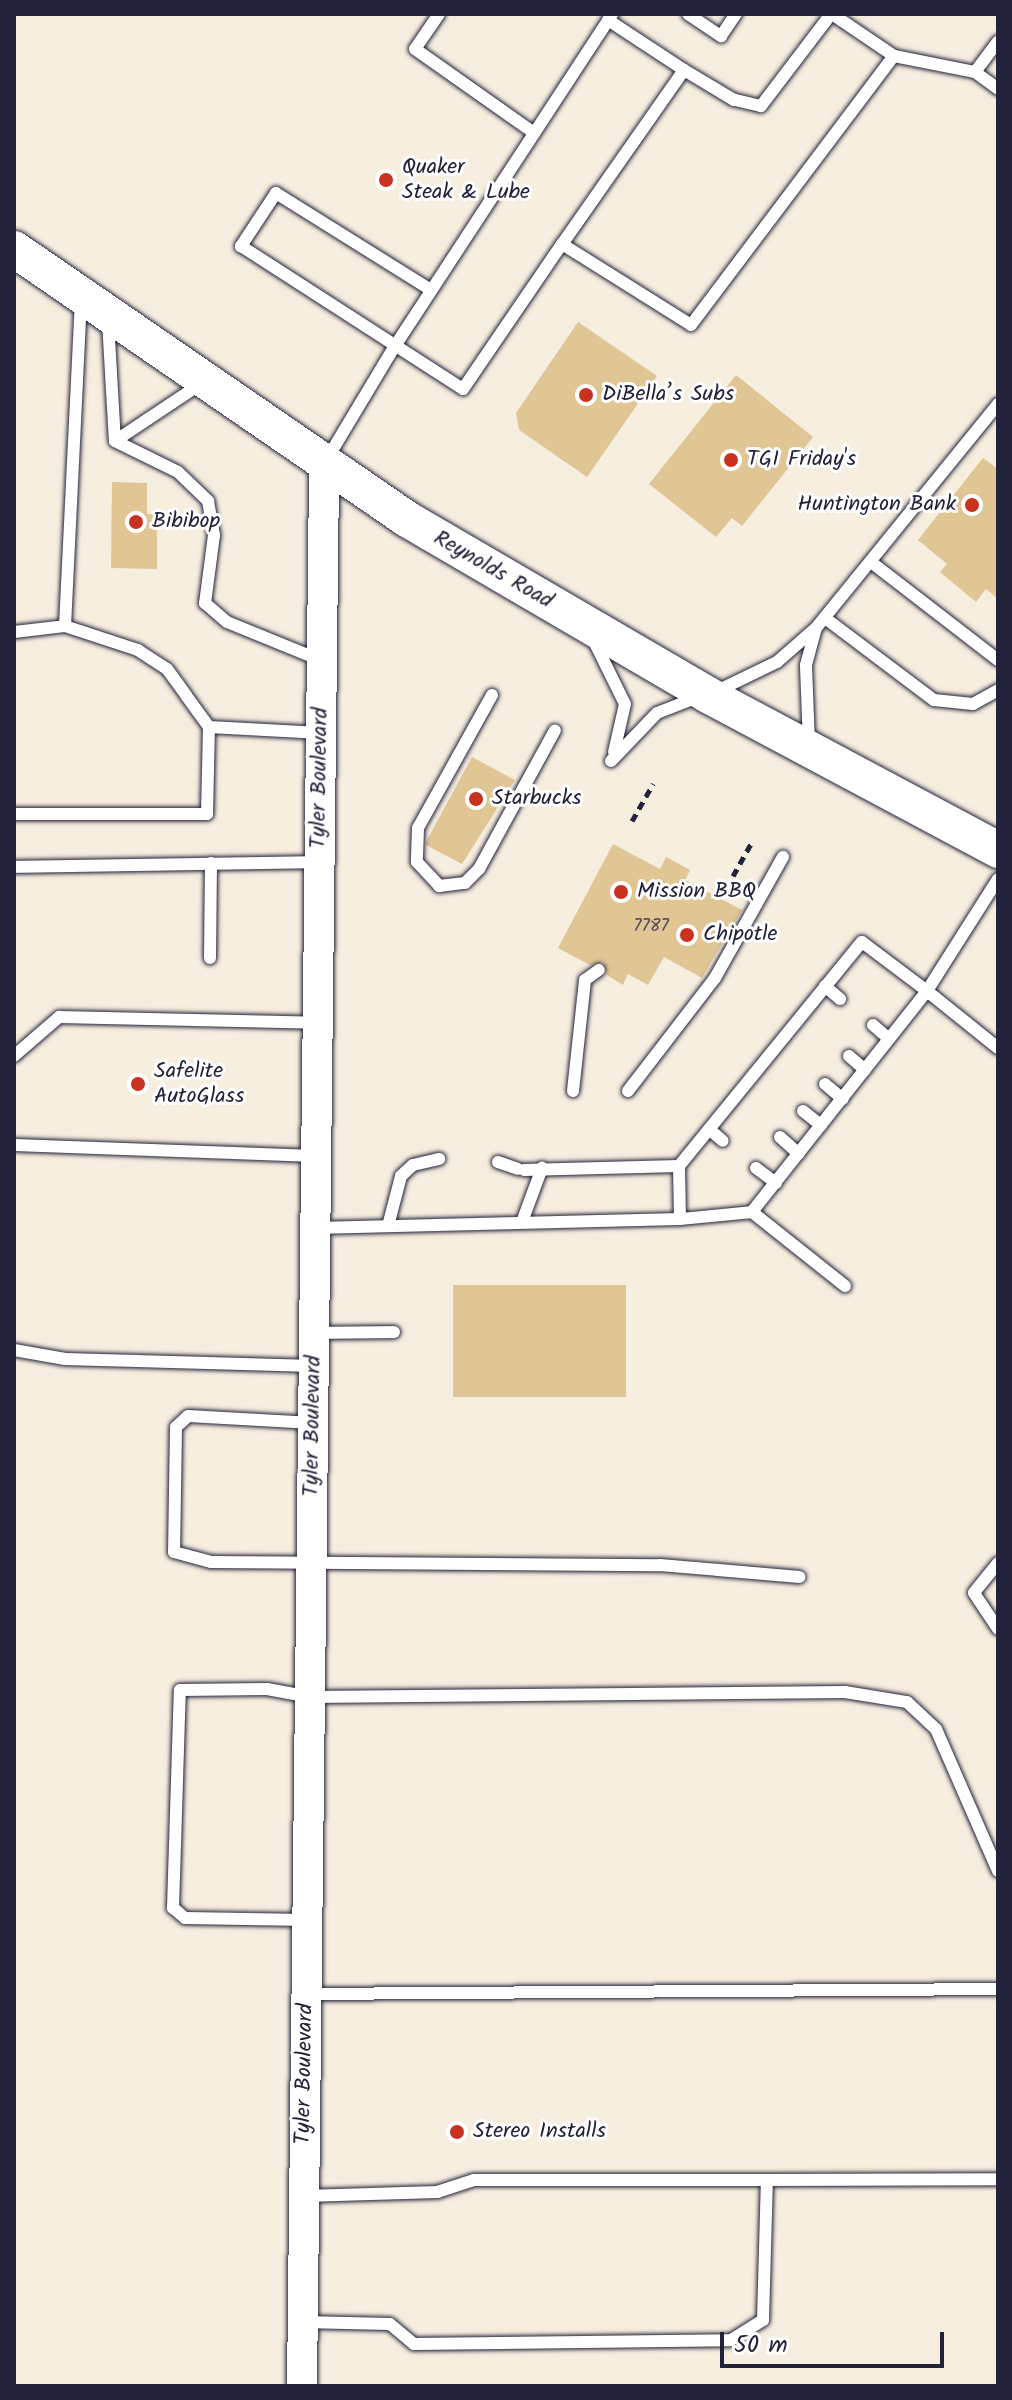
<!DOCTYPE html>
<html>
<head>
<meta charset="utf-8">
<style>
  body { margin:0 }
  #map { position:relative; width:1012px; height:2400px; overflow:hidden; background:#fff; font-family:Kalam,sans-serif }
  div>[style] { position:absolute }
  .built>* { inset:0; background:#f6eedf }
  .building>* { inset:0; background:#e0c595 }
  .path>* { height:5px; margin-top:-2.5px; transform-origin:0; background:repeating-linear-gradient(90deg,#22223b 0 8px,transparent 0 14px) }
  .roads { filter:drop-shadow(0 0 2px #22223b) drop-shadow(0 0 2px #22223b) }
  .service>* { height:12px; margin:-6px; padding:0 6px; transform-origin:6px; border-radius:6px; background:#fff }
  .tertiary>* { height:30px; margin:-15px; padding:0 15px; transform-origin:15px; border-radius:15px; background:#fff }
  .secondary>* { height:36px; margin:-18px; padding:0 18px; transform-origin:18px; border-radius:18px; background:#fff }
  .dots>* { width:22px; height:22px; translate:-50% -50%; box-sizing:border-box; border:4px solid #fff; border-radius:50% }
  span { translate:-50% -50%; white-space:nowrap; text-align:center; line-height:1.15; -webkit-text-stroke:6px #fff; paint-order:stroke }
  .number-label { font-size:18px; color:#524b52 }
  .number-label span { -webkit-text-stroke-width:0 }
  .poi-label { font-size:22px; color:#22223b }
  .left { translate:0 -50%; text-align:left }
  .right { translate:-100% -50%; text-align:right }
  .street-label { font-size:22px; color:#22223b }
  .frame { position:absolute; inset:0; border:16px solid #22223b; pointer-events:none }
  .scale { position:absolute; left:720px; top:2332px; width:224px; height:36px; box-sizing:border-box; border:4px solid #22223b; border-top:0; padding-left:10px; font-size:24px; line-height:28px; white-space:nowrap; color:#22223b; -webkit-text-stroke:6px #fff; paint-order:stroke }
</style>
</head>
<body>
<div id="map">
  <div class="built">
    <div style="clip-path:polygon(14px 14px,998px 14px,998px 837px,359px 475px,14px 236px)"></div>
    <div style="clip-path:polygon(14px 263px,998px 862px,998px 2386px,14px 2386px)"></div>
  </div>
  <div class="building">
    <div style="clip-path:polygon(578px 322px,657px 376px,587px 477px,519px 430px,516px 413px)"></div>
    <div style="clip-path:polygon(736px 375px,813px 437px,742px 526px,732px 518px,716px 537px,649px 484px)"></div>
    <div style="clip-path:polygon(983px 458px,998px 469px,998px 599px,986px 589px,976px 602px,940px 572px,947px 564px,918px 540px)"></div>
    <div style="clip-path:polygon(112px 482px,147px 483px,147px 514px,157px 514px,157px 569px,111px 568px)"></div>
    <div style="clip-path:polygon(472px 757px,515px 780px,462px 864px,426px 845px,427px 840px)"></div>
    <div style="clip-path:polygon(613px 844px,660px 869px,666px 857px,690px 870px,685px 880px,742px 910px,702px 978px,664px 957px,648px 985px,628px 974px,623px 985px,607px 975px,603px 962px,590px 965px,558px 948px)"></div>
    <div style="clip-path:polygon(453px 1285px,626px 1285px,626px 1397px,453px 1397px)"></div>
  </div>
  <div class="path">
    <div style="left:632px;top:821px;width:43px;rotate:-60.4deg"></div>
    <div style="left:733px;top:876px;width:41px;rotate:-60.9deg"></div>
  </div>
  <div class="roads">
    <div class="service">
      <div style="left:439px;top:14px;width:42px;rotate:124.4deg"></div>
      <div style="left:415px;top:49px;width:146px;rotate:35.2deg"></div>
      <div style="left:688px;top:14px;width:40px;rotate:34deg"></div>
      <div style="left:721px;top:36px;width:27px;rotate:-56deg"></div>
      <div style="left:831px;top:14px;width:116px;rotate:127.3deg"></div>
      <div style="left:761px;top:106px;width:28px;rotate:-167deg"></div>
      <div style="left:734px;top:100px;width:58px;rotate:-149deg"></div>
      <div style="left:684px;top:70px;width:213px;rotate:125deg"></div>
      <div style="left:562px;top:244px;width:152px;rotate:32.1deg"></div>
      <div style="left:691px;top:325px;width:337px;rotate:-53deg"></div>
      <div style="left:832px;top:14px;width:75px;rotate:34.1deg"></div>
      <div style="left:894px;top:56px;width:83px;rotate:11.2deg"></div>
      <div style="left:975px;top:72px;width:29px;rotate:36deg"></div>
      <div style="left:608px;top:20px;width:91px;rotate:33.3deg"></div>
      <div style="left:975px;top:72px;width:38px;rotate:-53deg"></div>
      <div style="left:431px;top:290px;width:183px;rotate:-148deg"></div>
      <div style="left:276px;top:193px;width:64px;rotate:123.4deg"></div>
      <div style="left:241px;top:246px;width:264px;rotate:32.8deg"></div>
      <div style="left:463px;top:389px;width:176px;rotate:-55.7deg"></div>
      <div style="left:108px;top:321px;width:120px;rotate:86.7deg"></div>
      <div style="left:115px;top:441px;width:70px;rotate:26.2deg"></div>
      <div style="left:178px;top:472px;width:42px;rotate:44deg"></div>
      <div style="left:208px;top:501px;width:35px;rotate:80deg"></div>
      <div style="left:214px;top:535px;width:69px;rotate:97.5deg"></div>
      <div style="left:205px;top:603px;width:29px;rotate:41deg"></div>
      <div style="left:227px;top:622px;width:100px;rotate:22.2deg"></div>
      <div style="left:115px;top:441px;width:105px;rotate:-33.7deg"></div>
      <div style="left:327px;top:459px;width:132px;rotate:-59deg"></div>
      <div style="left:395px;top:346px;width:397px;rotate:-56.8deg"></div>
      <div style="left:871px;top:562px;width:160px;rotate:37.7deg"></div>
      <div style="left:825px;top:618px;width:136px;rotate:37deg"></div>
      <div style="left:934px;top:700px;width:39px;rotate:6deg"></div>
      <div style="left:973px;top:704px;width:29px;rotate:-29deg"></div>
      <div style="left:14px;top:632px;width:51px;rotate:-6.7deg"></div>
      <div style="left:65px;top:626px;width:325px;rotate:-87.2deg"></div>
      <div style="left:593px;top:639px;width:72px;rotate:63.8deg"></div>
      <div style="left:625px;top:704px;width:49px;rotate:102.9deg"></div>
      <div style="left:715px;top:692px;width:69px;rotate:-25.8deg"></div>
      <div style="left:777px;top:662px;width:52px;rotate:-41.1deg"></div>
      <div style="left:816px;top:628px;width:289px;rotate:-50.9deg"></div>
      <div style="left:492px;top:695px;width:152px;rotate:119.1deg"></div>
      <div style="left:418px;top:828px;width:34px;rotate:92deg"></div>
      <div style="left:417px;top:862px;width:33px;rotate:47deg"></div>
      <div style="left:439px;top:886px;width:26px;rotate:-7deg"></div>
      <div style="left:465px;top:883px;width:20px;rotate:-45deg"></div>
      <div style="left:479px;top:869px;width:158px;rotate:-61.3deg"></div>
      <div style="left:209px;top:727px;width:112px;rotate:3.1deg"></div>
      <div style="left:809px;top:744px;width:79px;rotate:-92.2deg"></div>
      <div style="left:806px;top:665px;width:38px;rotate:-75deg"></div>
      <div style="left:611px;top:761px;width:66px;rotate:-46.2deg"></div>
      <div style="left:657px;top:713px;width:44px;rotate:-21.3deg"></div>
      <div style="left:14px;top:814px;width:193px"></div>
      <div style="left:207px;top:814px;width:87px;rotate:-88.7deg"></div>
      <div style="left:209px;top:727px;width:39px;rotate:-126deg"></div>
      <div style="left:186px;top:695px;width:32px;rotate:-126deg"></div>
      <div style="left:167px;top:669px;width:35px;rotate:-147deg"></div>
      <div style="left:138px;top:650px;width:77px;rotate:-161.8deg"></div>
      <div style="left:14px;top:867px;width:305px;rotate:-0.9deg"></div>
      <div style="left:998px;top:879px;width:133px;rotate:122.4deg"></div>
      <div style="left:927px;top:991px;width:91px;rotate:38.8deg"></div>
      <div style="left:210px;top:958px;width:95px;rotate:-89.4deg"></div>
      <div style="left:825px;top:986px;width:20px;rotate:41deg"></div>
      <div style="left:873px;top:1025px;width:21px;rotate:41deg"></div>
      <div style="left:14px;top:1056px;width:60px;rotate:-40.9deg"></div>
      <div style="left:59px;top:1017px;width:258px;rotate:1.3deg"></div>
      <div style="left:849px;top:1056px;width:21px;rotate:41deg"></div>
      <div style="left:825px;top:1084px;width:23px;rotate:40deg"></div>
      <div style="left:573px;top:1091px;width:112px;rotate:-83.8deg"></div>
      <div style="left:585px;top:980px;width:17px;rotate:-36deg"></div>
      <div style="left:628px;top:1091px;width:143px;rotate:-52.4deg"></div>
      <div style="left:715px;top:978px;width:139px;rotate:-60.7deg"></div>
      <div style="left:803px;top:1111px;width:23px;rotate:38deg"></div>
      <div style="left:709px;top:1129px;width:18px;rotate:41deg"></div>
      <div style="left:780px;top:1137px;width:25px;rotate:42deg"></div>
      <div style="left:14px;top:1145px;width:302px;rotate:2.1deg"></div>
      <div style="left:498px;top:1162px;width:21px;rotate:19deg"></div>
      <div style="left:756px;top:1168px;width:25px;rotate:37deg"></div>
      <div style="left:524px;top:1170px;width:155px;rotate:-1.5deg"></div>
      <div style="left:752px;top:1212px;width:119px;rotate:38.5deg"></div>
      <div style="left:522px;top:1222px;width:58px;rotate:-69.7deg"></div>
      <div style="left:388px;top:1226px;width:52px;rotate:-75.4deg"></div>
      <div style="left:401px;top:1176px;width:16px;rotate:-43deg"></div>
      <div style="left:413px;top:1165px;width:27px;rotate:-13deg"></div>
      <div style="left:315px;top:1228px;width:365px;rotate:-1.4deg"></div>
      <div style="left:680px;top:1219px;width:53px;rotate:-91.1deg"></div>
      <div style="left:679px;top:1166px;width:289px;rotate:-50.8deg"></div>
      <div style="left:862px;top:942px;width:81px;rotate:37deg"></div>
      <div style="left:927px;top:991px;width:282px;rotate:128.4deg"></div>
      <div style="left:752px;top:1212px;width:72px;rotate:174.4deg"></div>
      <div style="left:314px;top:1333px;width:80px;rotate:-0.7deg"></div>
      <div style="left:14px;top:1350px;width:52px;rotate:10deg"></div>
      <div style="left:65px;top:1359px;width:249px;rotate:1.6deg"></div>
      <div style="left:313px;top:1423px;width:125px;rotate:-176.8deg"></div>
      <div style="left:188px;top:1416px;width:16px;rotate:137deg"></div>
      <div style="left:176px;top:1427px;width:125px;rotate:90.9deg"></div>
      <div style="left:174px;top:1552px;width:38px;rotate:15deg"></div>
      <div style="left:211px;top:1562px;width:449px;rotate:0.4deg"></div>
      <div style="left:660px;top:1565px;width:140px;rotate:4.9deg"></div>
      <div style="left:998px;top:1563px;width:38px;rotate:129deg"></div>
      <div style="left:974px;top:1593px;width:43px;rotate:56.3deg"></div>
      <div style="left:307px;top:1920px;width:122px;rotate:-179.1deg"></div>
      <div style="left:185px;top:1918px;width:16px;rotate:-140deg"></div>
      <div style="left:173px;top:1908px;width:218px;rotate:-88.2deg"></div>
      <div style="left:180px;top:1690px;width:87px;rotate:-0.7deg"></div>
      <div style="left:267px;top:1689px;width:44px;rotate:10.5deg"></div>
      <div style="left:310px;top:1697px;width:535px;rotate:-0.54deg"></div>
      <div style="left:845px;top:1692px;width:63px;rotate:9.2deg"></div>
      <div style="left:907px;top:1702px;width:40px;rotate:43deg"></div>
      <div style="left:936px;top:1729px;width:155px;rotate:66.4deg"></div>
      <div style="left:306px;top:1994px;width:692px;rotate:-0.41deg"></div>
      <div style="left:767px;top:2180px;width:231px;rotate:-0.2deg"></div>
      <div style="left:302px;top:2322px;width:88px;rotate:1.3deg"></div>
      <div style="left:390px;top:2324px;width:31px;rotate:40deg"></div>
      <div style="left:414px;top:2344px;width:317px;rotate:-0.7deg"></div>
      <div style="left:731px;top:2340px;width:38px;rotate:-32deg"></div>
      <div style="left:763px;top:2320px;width:140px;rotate:-88.4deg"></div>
      <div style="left:767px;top:2180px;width:293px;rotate:180deg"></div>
      <div style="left:474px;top:2180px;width:38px;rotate:162deg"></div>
      <div style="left:438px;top:2192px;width:134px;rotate:178.3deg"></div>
    </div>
    <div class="tertiary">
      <div style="left:302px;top:2386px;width:1920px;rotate:-89.34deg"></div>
    </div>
    <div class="secondary">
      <div style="left:14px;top:249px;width:477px;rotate:34.5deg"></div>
      <div style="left:407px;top:519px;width:349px;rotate:30.3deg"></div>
      <div style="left:708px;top:695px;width:329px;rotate:28.1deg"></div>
    </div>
  </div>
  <div class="dots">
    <div style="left:386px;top:180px;background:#c8321e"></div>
    <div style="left:586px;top:395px;background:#c8321e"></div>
    <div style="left:731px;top:460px;background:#c8321e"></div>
    <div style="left:972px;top:505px;background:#c8321e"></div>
    <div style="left:136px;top:522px;background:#c8321e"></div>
    <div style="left:476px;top:799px;background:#c8321e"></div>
    <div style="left:621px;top:892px;background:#c8321e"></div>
    <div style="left:687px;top:935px;background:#c8321e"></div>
    <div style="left:138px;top:1084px;background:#c8321e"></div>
    <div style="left:457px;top:2132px;background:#c8321e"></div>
  </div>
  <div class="number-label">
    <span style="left:651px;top:927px">7787</span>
  </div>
  <div class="poi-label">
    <span class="left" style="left:402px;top:180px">Quaker<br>Steak &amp; Lube</span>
    <span class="left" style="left:602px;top:395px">DiBella’s Subs</span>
    <span class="left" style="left:747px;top:460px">TGI Friday's</span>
    <span class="right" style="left:956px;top:505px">Huntington Bank</span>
    <span class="left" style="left:152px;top:522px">Bibibop</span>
    <span class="left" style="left:492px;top:799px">Starbucks</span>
    <span class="left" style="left:637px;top:892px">Mission BBQ</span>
    <span class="left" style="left:703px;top:935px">Chipotle</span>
    <span class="left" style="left:154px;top:1084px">Safelite<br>AutoGlass</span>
    <span class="left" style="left:473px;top:2132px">Stereo Installs</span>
  </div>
  <div class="street-label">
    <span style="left:493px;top:570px;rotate:30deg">Reynolds Road</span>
    <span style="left:320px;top:778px;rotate:-89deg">Tyler Boulevard</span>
    <span style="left:313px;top:1426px;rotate:-89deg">Tyler Boulevard</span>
    <span style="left:305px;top:2074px;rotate:-89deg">Tyler Boulevard</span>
  </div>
  <div class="frame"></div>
  <div class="scale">50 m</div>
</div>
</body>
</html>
